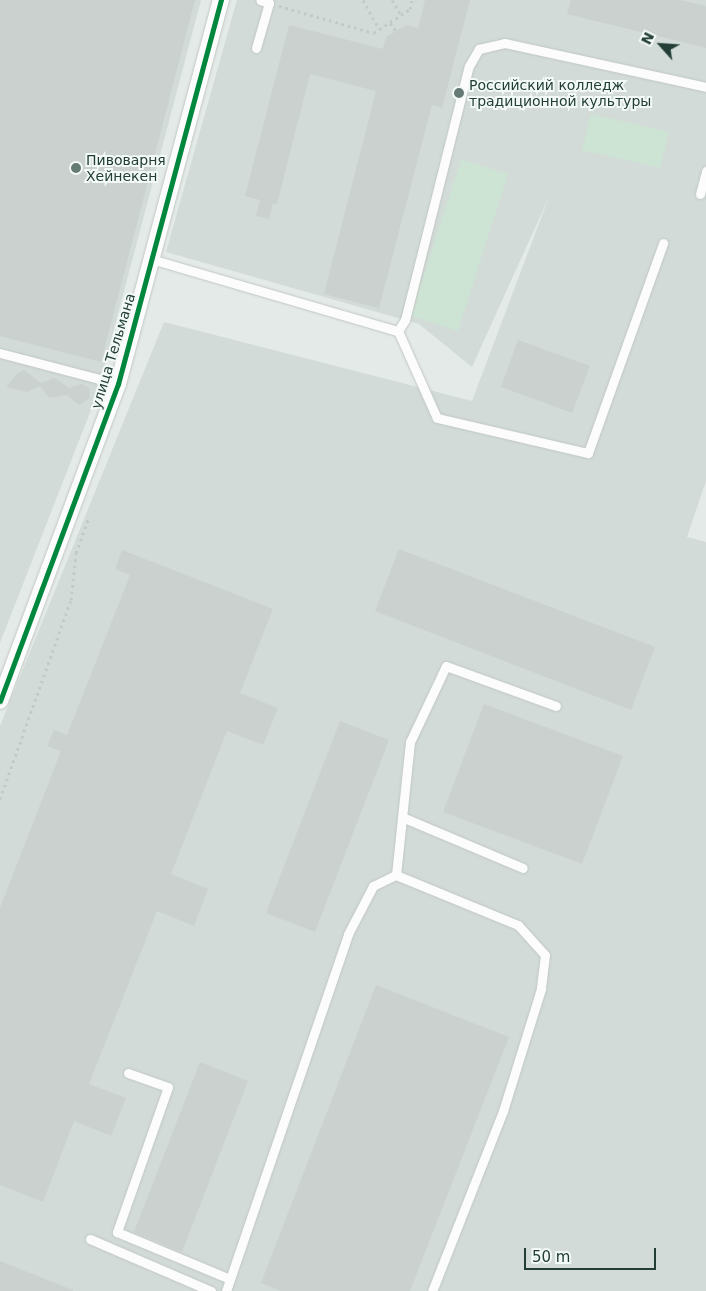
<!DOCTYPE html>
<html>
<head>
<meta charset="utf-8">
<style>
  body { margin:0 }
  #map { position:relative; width:706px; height:1291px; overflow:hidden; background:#e4eae7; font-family:"DejaVu Sans",sans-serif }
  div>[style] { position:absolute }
  .built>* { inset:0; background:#d2dbd7 }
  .green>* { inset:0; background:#cde3d4 }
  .building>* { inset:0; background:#cbd1cf }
  .path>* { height:3px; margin-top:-1.5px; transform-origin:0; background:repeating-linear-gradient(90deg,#c1cac7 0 2.5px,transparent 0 6.5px) }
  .roads { filter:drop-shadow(0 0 1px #c1c7c4) drop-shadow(0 0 1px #c1c7c4) }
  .lane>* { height:9px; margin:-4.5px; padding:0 4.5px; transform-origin:4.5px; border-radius:4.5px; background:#fbfcfb }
  .street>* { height:16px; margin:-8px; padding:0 8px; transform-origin:8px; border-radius:8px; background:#fbfcfb }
  .cycleway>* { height:5px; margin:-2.5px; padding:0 2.5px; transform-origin:2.5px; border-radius:2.5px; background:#00873e }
  .dots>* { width:14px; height:14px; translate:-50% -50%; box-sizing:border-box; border:2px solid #f3f9f6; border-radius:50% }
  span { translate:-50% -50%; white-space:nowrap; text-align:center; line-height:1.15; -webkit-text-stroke:4px #f3f9f6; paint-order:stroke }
  .poi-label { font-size:14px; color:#223e37 }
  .left { translate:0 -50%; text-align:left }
  .street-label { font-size:14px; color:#223e37 }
  .north { position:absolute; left:636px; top:20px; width:50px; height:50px; -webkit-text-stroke:4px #f3f9f6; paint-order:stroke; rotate:296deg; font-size:14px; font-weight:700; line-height:20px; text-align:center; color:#223e37 }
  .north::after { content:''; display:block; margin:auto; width:18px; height:22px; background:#223e37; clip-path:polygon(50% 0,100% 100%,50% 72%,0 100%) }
  .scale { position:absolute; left:524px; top:1248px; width:132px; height:22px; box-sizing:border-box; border:2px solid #223e37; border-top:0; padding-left:6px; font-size:15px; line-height:18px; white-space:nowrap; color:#223e37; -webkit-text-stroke:4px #f3f9f6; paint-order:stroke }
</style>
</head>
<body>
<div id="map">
  <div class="built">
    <div style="clip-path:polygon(0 0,201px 0,96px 397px,0 643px)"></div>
    <div style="clip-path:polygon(237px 0,706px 0,706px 481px,687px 537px,706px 542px,706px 1291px,0 1291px,0 726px,164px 322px,472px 401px,549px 197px,472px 367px,419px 324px,166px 252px)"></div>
  </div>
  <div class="green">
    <div style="clip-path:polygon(591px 114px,669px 132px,660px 168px,582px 150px)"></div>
    <div style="clip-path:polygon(461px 159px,508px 174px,458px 331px,411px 316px)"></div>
  </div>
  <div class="building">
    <div style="clip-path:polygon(0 0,195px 0,101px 362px,0 336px)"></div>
    <div style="clip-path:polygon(425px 0,470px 0,442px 108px,432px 105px,379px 308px,324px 294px,376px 91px,310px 74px,277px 204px,273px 203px,269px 219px,256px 216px,260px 200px,245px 196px,289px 25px,383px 49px,386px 37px,406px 25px,418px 28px)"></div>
    <div style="clip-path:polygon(571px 0,680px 0,706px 6px,706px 48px,567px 14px)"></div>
    <div style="clip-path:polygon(518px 340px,590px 366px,572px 413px,501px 387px)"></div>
    <div style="clip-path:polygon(24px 370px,41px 383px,54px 378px,69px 388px,82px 384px,89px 388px,90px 398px,79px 405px,67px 395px,49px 398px,40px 386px,27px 392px,6px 387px,18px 373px)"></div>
    <div style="clip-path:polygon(399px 549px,655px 647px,631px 710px,375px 611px)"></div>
    <div style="clip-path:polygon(122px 550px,273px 609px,240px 693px,278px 708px,263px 745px,227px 731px,171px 874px,208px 889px,194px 926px,157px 911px,89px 1084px,126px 1098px,111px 1136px,74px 1121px,43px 1202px,0 1185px,0 908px,61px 751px,47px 746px,54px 730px,67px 735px,130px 575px,115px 569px)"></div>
    <div style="clip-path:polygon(484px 704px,623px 756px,582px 864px,443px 812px)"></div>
    <div style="clip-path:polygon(340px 721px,389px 740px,315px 932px,266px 913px)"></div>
    <div style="clip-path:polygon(376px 985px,509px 1037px,410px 1291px,281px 1291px,261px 1283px)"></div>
    <div style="clip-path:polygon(200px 1062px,248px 1081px,182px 1252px,134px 1232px)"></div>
    <div style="clip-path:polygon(0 1261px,73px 1290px,73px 1291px,0 1291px)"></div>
  </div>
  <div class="path">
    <div style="left:363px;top:0;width:33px;rotate:61deg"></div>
    <div style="left:392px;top:0;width:17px;rotate:59deg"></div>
    <div style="left:279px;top:6px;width:99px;rotate:15.9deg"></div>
    <div style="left:374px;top:33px;width:43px;rotate:-33.7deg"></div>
    <div style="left:410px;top:9px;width:9px;rotate:-77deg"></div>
    <div style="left:390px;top:23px;width:10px;rotate:53deg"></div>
    <div style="left:0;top:799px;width:211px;rotate:-70.4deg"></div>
    <div style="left:71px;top:600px;width:47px;rotate:-83.9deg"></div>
    <div style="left:76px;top:553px;width:37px;rotate:-70deg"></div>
  </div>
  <div class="roads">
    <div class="lane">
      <div style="left:256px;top:48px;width:47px;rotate:-73.9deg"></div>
      <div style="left:269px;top:3px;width:9px;rotate:-162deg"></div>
      <div style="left:700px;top:194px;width:24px;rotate:-75deg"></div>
      <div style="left:151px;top:259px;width:257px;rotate:16.3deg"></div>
      <div style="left:398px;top:331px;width:13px;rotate:-58deg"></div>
      <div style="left:405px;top:320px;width:262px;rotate:-75.9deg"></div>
      <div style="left:469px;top:66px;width:20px;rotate:-60deg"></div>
      <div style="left:479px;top:49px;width:27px;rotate:-13deg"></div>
      <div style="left:505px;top:43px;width:206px;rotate:12.3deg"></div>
      <div style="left:398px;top:331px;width:95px;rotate:65.9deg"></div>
      <div style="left:437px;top:418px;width:155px;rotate:13.1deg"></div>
      <div style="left:588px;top:453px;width:223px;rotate:-70.3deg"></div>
      <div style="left:0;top:353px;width:122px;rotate:14.7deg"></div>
      <div style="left:402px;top:817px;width:131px;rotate:22.9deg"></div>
      <div style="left:396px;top:875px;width:134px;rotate:-84deg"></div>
      <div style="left:410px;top:742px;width:84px;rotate:-64.7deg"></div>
      <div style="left:446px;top:666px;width:117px;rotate:20deg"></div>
      <div style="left:128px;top:1073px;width:42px;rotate:19.3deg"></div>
      <div style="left:168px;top:1087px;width:154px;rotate:109.4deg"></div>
      <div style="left:117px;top:1232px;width:122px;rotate:22.6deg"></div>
      <div style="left:90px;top:1239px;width:132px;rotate:23.3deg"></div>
      <div style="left:226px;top:1291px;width:377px;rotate:-71.1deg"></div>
      <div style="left:348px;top:934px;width:54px;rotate:-62.5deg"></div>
      <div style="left:373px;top:886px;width:25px;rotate:-26deg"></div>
      <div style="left:396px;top:875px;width:132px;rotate:22.3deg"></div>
      <div style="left:518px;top:925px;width:40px;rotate:48deg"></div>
      <div style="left:545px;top:955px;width:34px;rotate:97deg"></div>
      <div style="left:541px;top:989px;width:128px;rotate:107.3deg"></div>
      <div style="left:503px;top:1111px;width:193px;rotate:111.5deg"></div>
    </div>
    <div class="street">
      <div style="left:0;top:701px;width:338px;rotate:-69.6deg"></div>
      <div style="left:118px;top:384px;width:398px;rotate:-75deg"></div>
    </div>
  </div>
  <div class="cycleway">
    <div style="left:0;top:701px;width:338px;rotate:-69.6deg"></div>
    <div style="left:118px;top:384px;width:398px;rotate:-75deg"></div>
  </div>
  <div class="dots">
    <div style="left:459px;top:93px;background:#667a75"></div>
    <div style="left:76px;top:168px;background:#667a75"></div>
  </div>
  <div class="poi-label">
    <span class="left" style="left:469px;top:93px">Российский колледж<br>традиционной культуры</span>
    <span class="left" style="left:86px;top:168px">Пивоварня<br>Хейнекен</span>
  </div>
  <div class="street-label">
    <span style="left:113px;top:351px;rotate:-73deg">улица Тельмана</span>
  </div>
  <div class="north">N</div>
  <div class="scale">50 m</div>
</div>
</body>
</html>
